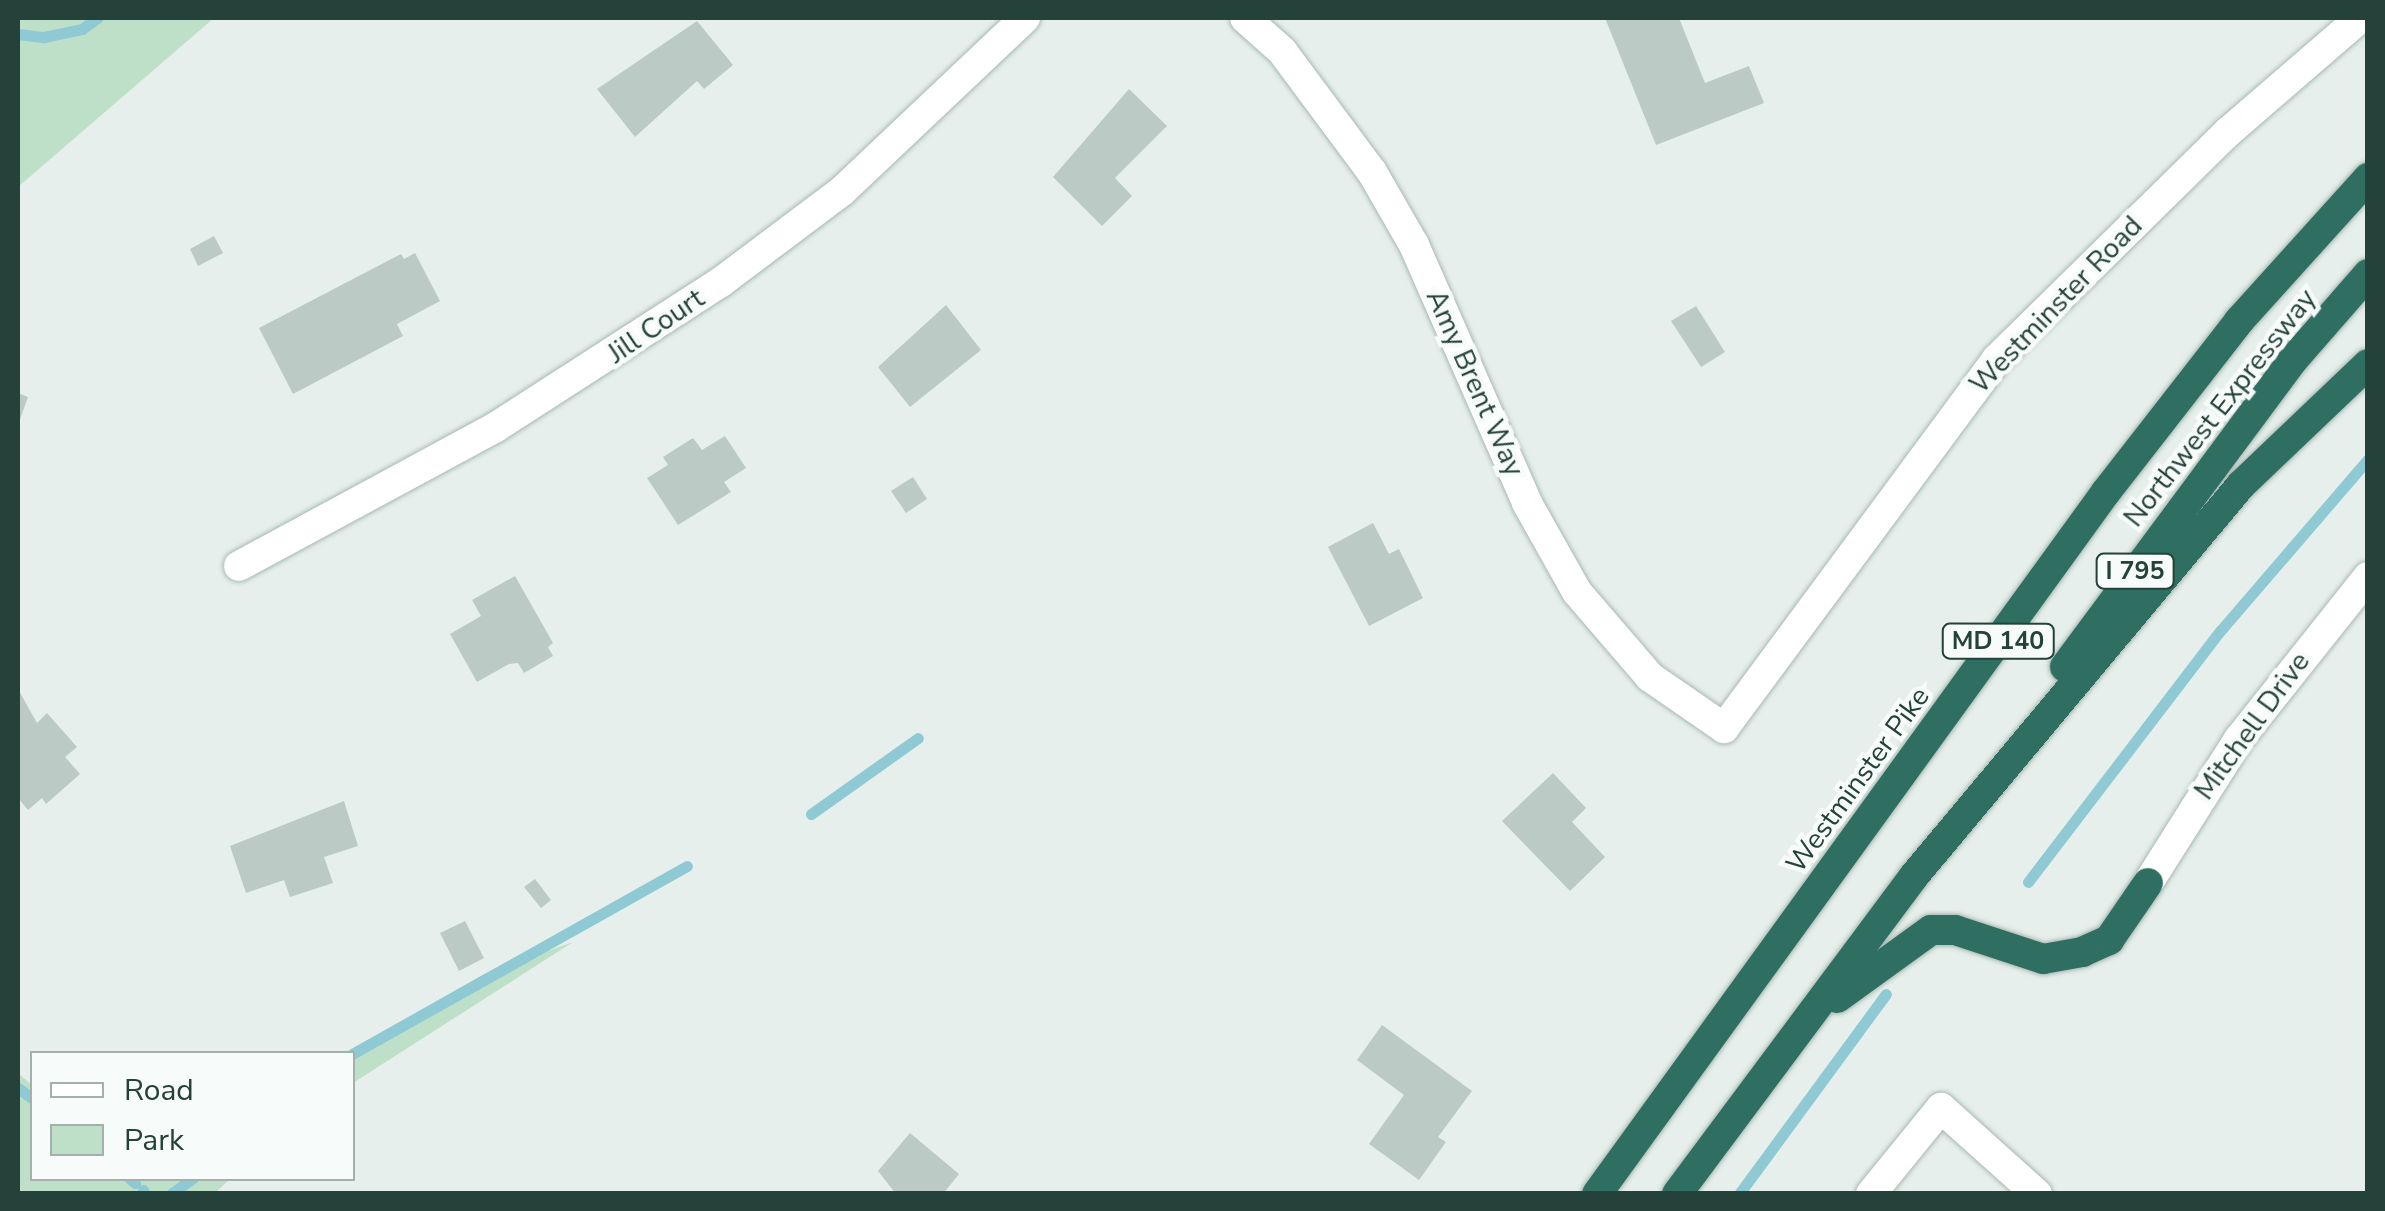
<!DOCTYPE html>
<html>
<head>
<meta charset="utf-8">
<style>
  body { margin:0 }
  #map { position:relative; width:2385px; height:1211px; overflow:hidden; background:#e6efeb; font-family:"Nunito Sans",sans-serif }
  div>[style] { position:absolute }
  .green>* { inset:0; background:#bfe0c8 }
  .stream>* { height:11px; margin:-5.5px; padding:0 5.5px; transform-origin:5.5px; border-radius:5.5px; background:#8ec9d4 }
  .building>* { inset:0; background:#bbcac4 }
  .roads { filter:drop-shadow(0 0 2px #a8b8b2) drop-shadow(0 0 2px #a8b8b2) }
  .minor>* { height:30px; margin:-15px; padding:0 15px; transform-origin:15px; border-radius:15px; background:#fff }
  .highway>* { height:30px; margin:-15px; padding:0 15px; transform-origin:15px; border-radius:15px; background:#2f6f62 }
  span { translate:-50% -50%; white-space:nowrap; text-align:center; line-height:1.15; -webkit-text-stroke:9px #f7fbf9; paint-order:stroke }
  .shield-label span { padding:2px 8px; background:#f7fbf9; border:2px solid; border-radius:8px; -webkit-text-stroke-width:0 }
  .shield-label { font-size:25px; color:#24423a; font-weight:700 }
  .street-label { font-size:28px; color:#24423a }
  .frame { position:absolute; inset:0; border:20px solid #24423a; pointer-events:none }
  .legend { position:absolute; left:30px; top:1051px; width:325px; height:130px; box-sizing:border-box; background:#f7fbf9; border:2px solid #a3b1ad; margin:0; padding:12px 18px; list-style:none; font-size:30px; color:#24423a }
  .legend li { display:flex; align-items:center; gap:20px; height:50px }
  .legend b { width:50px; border:2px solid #a3b1ad }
</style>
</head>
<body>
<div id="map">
  <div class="green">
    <div style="clip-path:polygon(18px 18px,214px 18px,18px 187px)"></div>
    <div style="clip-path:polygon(573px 942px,353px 1083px,352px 1054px,347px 1053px,486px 973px)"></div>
    <div style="clip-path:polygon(18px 1073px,32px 1085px,32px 1178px,230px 1179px,215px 1193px,18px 1193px)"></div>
  </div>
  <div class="stream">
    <div style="left:18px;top:34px;width:26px;rotate:7deg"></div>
    <div style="left:44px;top:37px;width:39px;rotate:-12deg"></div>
    <div style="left:82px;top:29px;width:19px;rotate:-36deg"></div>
    <div style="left:811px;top:814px;width:131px;rotate:-35.4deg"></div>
    <div style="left:2028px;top:882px;width:317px;rotate:-52.6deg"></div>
    <div style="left:2221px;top:630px;width:225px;rotate:-49.3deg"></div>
    <div style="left:352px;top:1054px;width:384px;rotate:-29.3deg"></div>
    <div style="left:18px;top:1088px;width:17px;rotate:36deg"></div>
    <div style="left:129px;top:1178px;width:8px;rotate:40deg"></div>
    <div style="left:143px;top:1190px;width:4px;rotate:63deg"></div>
    <div style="left:171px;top:1194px;width:27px;rotate:-36deg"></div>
    <div style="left:1739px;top:1194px;width:248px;rotate:-53.7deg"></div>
  </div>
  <div class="building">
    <div style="clip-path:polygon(1605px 18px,1679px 18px,1705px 83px,1749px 66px,1764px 103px,1656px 145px)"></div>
    <div style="clip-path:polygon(697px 21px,733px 65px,704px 89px,697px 81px,635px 137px,597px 89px)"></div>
    <div style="clip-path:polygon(1129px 89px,1167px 126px,1115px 178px,1132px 196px,1102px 226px,1053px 177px)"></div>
    <div style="clip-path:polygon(214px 236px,223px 253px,198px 266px,190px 249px)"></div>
    <div style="clip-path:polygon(415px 253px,440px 301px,397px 324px,403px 336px,293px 394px,259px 328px,401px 254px,404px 259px)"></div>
    <div style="clip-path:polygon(946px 305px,981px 350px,910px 407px,878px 367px)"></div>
    <div style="clip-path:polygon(1696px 306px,1725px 352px,1701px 367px,1671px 321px)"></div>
    <div style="clip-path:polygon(18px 393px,28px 397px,18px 425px)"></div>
    <div style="clip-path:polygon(725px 436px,746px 468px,724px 482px,731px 492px,678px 525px,647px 478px,668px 465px,663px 457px,693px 438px,702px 450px)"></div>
    <div style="clip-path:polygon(913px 477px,927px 499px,906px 513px,891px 491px)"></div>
    <div style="clip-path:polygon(1373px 523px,1389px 554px,1399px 549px,1423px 598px,1369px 626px,1328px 547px)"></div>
    <div style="clip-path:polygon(515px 576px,553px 643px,548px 647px,553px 656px,524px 673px,518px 663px,509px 664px,477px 682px,450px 634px,481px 616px,472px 600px)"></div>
    <div style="clip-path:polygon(18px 689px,37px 723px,47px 713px,77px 747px,65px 757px,80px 774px,46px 804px,42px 798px,28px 810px,18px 798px)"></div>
    <div style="clip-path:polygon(1553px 773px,1586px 808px,1572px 822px,1605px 857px,1570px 891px,1502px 821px)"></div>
    <div style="clip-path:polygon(344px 801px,358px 846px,324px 857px,333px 883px,290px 897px,284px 880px,246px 893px,230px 846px)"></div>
    <div style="clip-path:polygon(535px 879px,551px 900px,541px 908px,524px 887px)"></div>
    <div style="clip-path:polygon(465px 921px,484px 958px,459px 971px,440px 933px)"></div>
    <div style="clip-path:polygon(1382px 1025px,1472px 1091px,1438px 1137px,1446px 1142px,1419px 1180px,1369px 1144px,1404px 1095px,1357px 1060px)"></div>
    <div style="clip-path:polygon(910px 1133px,959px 1174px,943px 1194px,896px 1194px,878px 1171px)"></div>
  </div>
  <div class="roads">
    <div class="minor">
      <div style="left:1245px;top:18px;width:50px;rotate:41.7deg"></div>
      <div style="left:1282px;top:51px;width:151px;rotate:53.4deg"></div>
      <div style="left:1372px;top:172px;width:84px;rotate:60.1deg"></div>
      <div style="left:1414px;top:245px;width:282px;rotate:66.3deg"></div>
      <div style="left:1527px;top:503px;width:102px;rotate:60.7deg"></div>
      <div style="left:1577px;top:592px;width:112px;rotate:49.3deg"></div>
      <div style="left:1650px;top:677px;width:90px;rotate:34.6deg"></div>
      <div style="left:1724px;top:728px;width:459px;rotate:-53.5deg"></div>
      <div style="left:1997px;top:359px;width:324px;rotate:-44.5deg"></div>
      <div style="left:2228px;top:132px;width:174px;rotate:-40.8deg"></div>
      <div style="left:239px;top:566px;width:292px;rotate:-28.4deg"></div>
      <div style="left:496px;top:427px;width:268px;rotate:-32.8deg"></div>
      <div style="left:721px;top:282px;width:151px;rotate:-36.9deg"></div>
      <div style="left:842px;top:191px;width:252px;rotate:-43.4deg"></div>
      <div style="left:2148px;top:883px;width:170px;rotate:-57.7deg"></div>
      <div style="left:2239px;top:739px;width:207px;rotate:-51.5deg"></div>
      <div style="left:1871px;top:1194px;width:111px;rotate:-50.9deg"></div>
      <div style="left:1941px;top:1108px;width:129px;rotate:41.9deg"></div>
    </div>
    <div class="highway">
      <div style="left:2065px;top:667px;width:382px;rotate:-53.4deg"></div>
      <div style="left:2293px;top:360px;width:114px;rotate:-48.9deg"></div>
      <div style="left:1837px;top:998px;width:116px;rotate:-35.9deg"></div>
      <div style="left:1931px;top:930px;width:24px"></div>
      <div style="left:1955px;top:930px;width:93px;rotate:18.2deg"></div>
      <div style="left:2043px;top:959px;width:40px;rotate:-10deg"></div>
      <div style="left:2082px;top:952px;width:30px;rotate:-24deg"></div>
      <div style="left:2109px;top:940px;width:69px;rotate:-55.6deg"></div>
      <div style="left:1597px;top:1194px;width:867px;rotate:-54.06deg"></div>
      <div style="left:2106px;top:492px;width:217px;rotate:-52.1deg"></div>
      <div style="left:2239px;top:321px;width:193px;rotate:-47.9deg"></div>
      <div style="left:1677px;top:1194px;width:397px;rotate:-53.3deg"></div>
      <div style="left:1914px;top:876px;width:510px;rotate:-50.09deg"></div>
      <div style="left:2241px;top:485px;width:175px;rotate:-43.6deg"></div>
    </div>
  </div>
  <div class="shield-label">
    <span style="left:2135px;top:571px">I 795</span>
    <span style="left:1998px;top:641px">MD 140</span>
  </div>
  <div class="street-label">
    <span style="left:2056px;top:305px;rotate:-46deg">Westminster Road</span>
    <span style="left:656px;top:326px;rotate:-34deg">Jill Court</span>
    <span style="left:1475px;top:383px;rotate:66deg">Amy Brent Way</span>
    <span style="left:2220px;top:408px;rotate:-52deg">Northwest Expressway</span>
    <span style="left:2252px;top:726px;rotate:-54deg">Mitchell Drive</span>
    <span style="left:1858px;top:780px;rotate:-54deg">Westminster Pike</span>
  </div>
  <div class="frame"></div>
  <ul class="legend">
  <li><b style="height:12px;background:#fff"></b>Road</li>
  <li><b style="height:28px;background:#bfe0c8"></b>Park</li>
  </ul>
</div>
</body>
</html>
